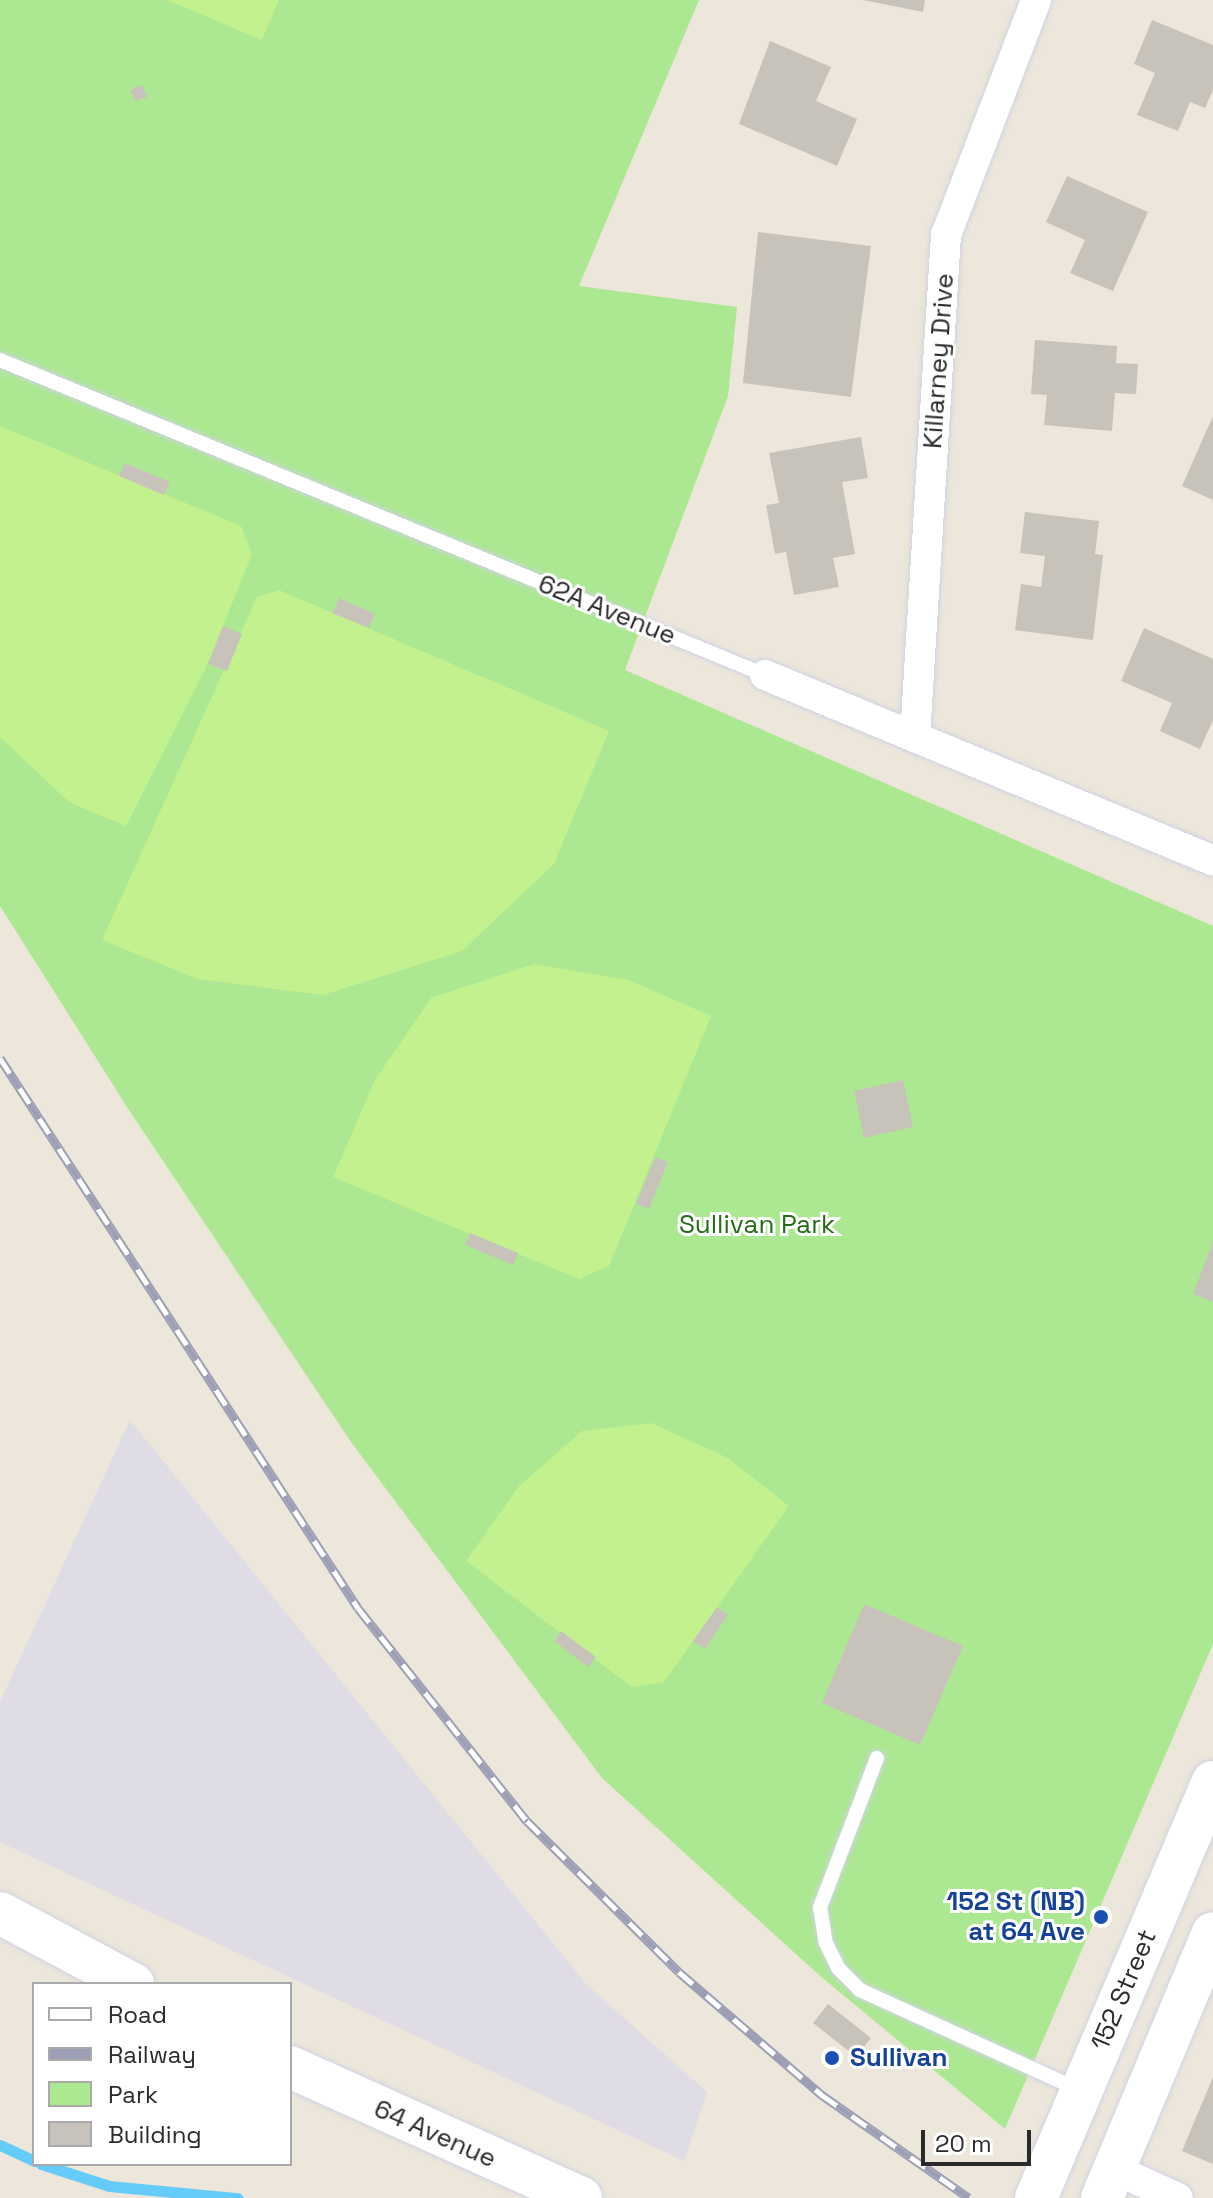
<!DOCTYPE html>
<html>
<head>
<meta charset="utf-8">
<style>
  body { margin:0 }
  #map { position:relative; width:1213px; height:2198px; overflow:hidden; background:#ede6da; font-family:"Space Grotesk",sans-serif }
  div>[style] { position:absolute }
  .industrial>* { inset:0; background:#dfdce5 }
  .green>* { inset:0; background:#ace892 }
  .pitch>* { inset:0; background:#c2f18d }
  .stream>* { height:11px; margin:-5.5px; padding:0 5.5px; transform-origin:5.5px; border-radius:5.5px; background:#65cbf8 }
  .building>* { inset:0; background:#c8c3ba }
  .roads { filter:drop-shadow(0 0 2px #d0d3e4) drop-shadow(0 0 2px #d0d3e4) }
  .service>* { height:14px; margin:-7px; padding:0 7px; transform-origin:7px; border-radius:7px; background:#fff }
  .minor>* { height:30px; margin:-15px; padding:0 15px; transform-origin:15px; border-radius:15px; background:#fff }
  .secondary>* { height:42px; margin:-21px; padding:0 21px; transform-origin:21px; border-radius:21px; background:#fff }
  .rail>* { height:9px; margin-top:-4.5px; transform-origin:0; background:repeating-linear-gradient(90deg,#fff 0 18px,#9d9fb6 0 36px); box-sizing:border-box; border-block:2px solid #9d9fb6 }
  .dots>* { width:22px; height:22px; translate:-50% -50%; box-sizing:border-box; border:4px solid #fff; border-radius:50% }
  span { translate:-50% -50%; white-space:nowrap; text-align:center; line-height:1.15; -webkit-text-stroke:6px #fff; paint-order:stroke }
  .street-label { font-size:26px; color:#2a2a2a }
  .park-label { font-size:26px; color:#236c14 }
  .transit-label { font-size:26px; color:#164399; font-weight:700 }
  .right { translate:-100% -50%; text-align:right }
  .left { translate:0 -50%; text-align:left }
  .legend { position:absolute; left:32px; top:1982px; width:260px; height:184px; box-sizing:border-box; background:#fff; border:2px solid #aaa; margin:0; padding:10px 14px; list-style:none; font-size:24px; color:#2a2a2a }
  .legend li { display:flex; align-items:center; gap:16px; height:40px }
  .legend b { width:40px; border:2px solid #aaa }
  .scale { position:absolute; left:921px; top:2130px; width:110px; height:36px; box-sizing:border-box; border:4px solid #2a2a2a; border-top:0; padding-left:10px; font-size:24px; line-height:28px; white-space:nowrap; color:#2a2a2a; -webkit-text-stroke:6px #fff; paint-order:stroke }
</style>
</head>
<body>
<div id="map">
  <div class="industrial">
    <div style="clip-path:polygon(130px 1420px,586px 1984px,707px 2092px,684px 2161px,0 1842px,0 1702px)"></div>
  </div>
  <div class="green">
    <div style="clip-path:polygon(0 0,699px 0,579px 286px,737px 307px,728px 396px,625px 670px,1213px 926px,1213px 1644px,1005px 2129px,819px 1975px,602px 1778px,351px 1442px,127px 1107px,0 906px)"></div>
  </div>
  <div class="pitch">
    <div style="clip-path:polygon(167px 0,279px 0,262px 40px)"></div>
    <div style="clip-path:polygon(0 426px,241px 526px,252px 554px,206px 668px,126px 826px,69px 802px,0 737px)"></div>
    <div style="clip-path:polygon(279px 590px,609px 731px,554px 864px,462px 951px,323px 995px,198px 979px,102px 940px,257px 597px)"></div>
    <div style="clip-path:polygon(534px 964px,629px 980px,711px 1016px,609px 1266px,579px 1279px,333px 1177px,375px 1080px,431px 998px)"></div>
    <div style="clip-path:polygon(651px 1423px,728px 1458px,789px 1506px,664px 1682px,632px 1687px,466px 1561px,519px 1486px,582px 1431px)"></div>
  </div>
  <div class="stream">
    <div style="left:0;top:2145px;width:38px;rotate:25deg"></div>
    <div style="left:41px;top:2164px;width:71px;rotate:17.9deg"></div>
    <div style="left:109px;top:2186px;width:129px;rotate:5.4deg"></div>
  </div>
  <div class="building">
    <div style="clip-path:polygon(863px 0,925px 0,923px 12px)"></div>
    <div style="clip-path:polygon(1152px 20px,1213px 45px,1213px 90px,1205px 108px,1190px 102px,1178px 131px,1137px 115px,1155px 73px,1134px 64px)"></div>
    <div style="clip-path:polygon(770px 41px,831px 67px,816px 101px,857px 119px,837px 166px,739px 124px)"></div>
    <div style="clip-path:polygon(143px 85px,147px 97px,135px 101px,130px 90px)"></div>
    <div style="clip-path:polygon(1067px 176px,1148px 212px,1113px 291px,1070px 273px,1085px 240px,1046px 222px)"></div>
    <div style="clip-path:polygon(758px 232px,871px 246px,851px 397px,743px 383px)"></div>
    <div style="clip-path:polygon(1035px 340px,1117px 346px,1116px 363px,1138px 364px,1136px 394px,1115px 393px,1112px 431px,1044px 425px,1047px 395px,1031px 394px)"></div>
    <div style="clip-path:polygon(1213px 416px,1213px 500px,1182px 486px)"></div>
    <div style="clip-path:polygon(861px 437px,868px 478px,842px 482px,855px 554px,833px 558px,839px 587px,794px 595px,786px 552px,775px 554px,766px 505px,779px 503px,769px 453px)"></div>
    <div style="clip-path:polygon(125px 463px,170px 482px,164px 495px,119px 476px)"></div>
    <div style="clip-path:polygon(1025px 512px,1099px 521px,1095px 554px,1103px 555px,1093px 640px,1015px 630px,1021px 584px,1041px 587px,1045px 556px,1020px 553px)"></div>
    <div style="clip-path:polygon(339px 598px,375px 614px,369px 628px,332px 613px)"></div>
    <div style="clip-path:polygon(223px 626px,242px 634px,227px 671px,208px 664px)"></div>
    <div style="clip-path:polygon(1144px 628px,1213px 659px,1213px 720px,1200px 749px,1160px 731px,1172px 703px,1121px 681px)"></div>
    <div style="clip-path:polygon(903px 1080px,913px 1127px,864px 1138px,854px 1091px)"></div>
    <div style="clip-path:polygon(655px 1157px,668px 1162px,649px 1209px,636px 1204px)"></div>
    <div style="clip-path:polygon(470px 1233px,518px 1253px,513px 1265px,465px 1245px)"></div>
    <div style="clip-path:polygon(1213px 1241px,1213px 1302px,1193px 1294px)"></div>
    <div style="clip-path:polygon(864px 1604px,963px 1646px,920px 1745px,822px 1703px)"></div>
    <div style="clip-path:polygon(717px 1607px,728px 1615px,705px 1649px,693px 1641px)"></div>
    <div style="clip-path:polygon(561px 1631px,596px 1657px,588px 1667px,554px 1641px)"></div>
    <div style="clip-path:polygon(828px 2004px,871px 2038px,856px 2057px,813px 2023px)"></div>
    <div style="clip-path:polygon(1213px 2077px,1213px 2164px,1182px 2151px)"></div>
  </div>
  <div class="roads">
    <div class="service">
      <div style="left:0;top:360px;width:827px;rotate:22.38deg"></div>
      <div style="left:877px;top:1758px;width:160px;rotate:110.9deg"></div>
      <div style="left:820px;top:1907px;width:36px;rotate:81deg"></div>
      <div style="left:826px;top:1943px;width:28px;rotate:64deg"></div>
      <div style="left:838px;top:1968px;width:31px;rotate:45deg"></div>
      <div style="left:860px;top:1990px;width:241px;rotate:24.5deg"></div>
    </div>
    <div class="minor">
      <div style="left:765px;top:675px;width:485px;rotate:22.5deg"></div>
      <div style="left:915px;top:737px;width:503px;rotate:-86.47deg"></div>
      <div style="left:946px;top:235px;width:252px;rotate:-69deg"></div>
      <div style="left:1114px;top:2169px;width:70px;rotate:24.4deg"></div>
    </div>
    <div class="secondary">
      <div style="left:0;top:1913px;width:151px;rotate:28.1deg"></div>
      <div style="left:290px;top:2067px;width:319px;rotate:24.2deg"></div>
      <div style="left:1036px;top:2198px;width:452px;rotate:-67deg"></div>
      <div style="left:1102px;top:2198px;width:287px;rotate:-67.3deg"></div>
    </div>
  </div>
  <div class="rail">
    <div style="left:0;top:1058px;width:656px;rotate:56.94deg"></div>
    <div style="left:358px;top:1608px;width:272px;rotate:51.6deg"></div>
    <div style="left:527px;top:1821px;width:214px;rotate:44.8deg"></div>
    <div style="left:679px;top:1972px;width:189px;rotate:40.7deg"></div>
    <div style="left:822px;top:2095px;width:179px;rotate:35deg"></div>
  </div>
  <div class="dots">
    <div style="left:1101px;top:1917px;background:#1a4fb4"></div>
    <div style="left:832px;top:2058px;background:#1a4fb4"></div>
  </div>
  <div class="street-label">
    <span style="left:939px;top:361px;rotate:-86deg">Killarney Drive</span>
    <span style="left:607px;top:610px;rotate:22deg">62A Avenue</span>
    <span style="left:1124px;top:1990px;rotate:-67deg">152 Street</span>
    <span style="left:435px;top:2134px;rotate:24deg">64 Avenue</span>
  </div>
  <div class="park-label">
    <span style="left:757px;top:1225px">Sullivan Park</span>
  </div>
  <div class="transit-label">
    <span class="right" style="left:1085px;top:1917px">152 St (NB)<br>at 64 Ave</span>
    <span class="left" style="left:850px;top:2058px">Sullivan</span>
  </div>
  <ul class="legend">
  <li><b style="height:10px;background:#fff"></b>Road</li>
  <li><b style="height:10px;background:#9d9fb6"></b>Railway</li>
  <li><b style="height:22px;background:#ace892"></b>Park</li>
  <li><b style="height:22px;background:#c8c3ba"></b>Building</li>
  </ul>
  <div class="scale">20 m</div>
</div>
</body>
</html>
